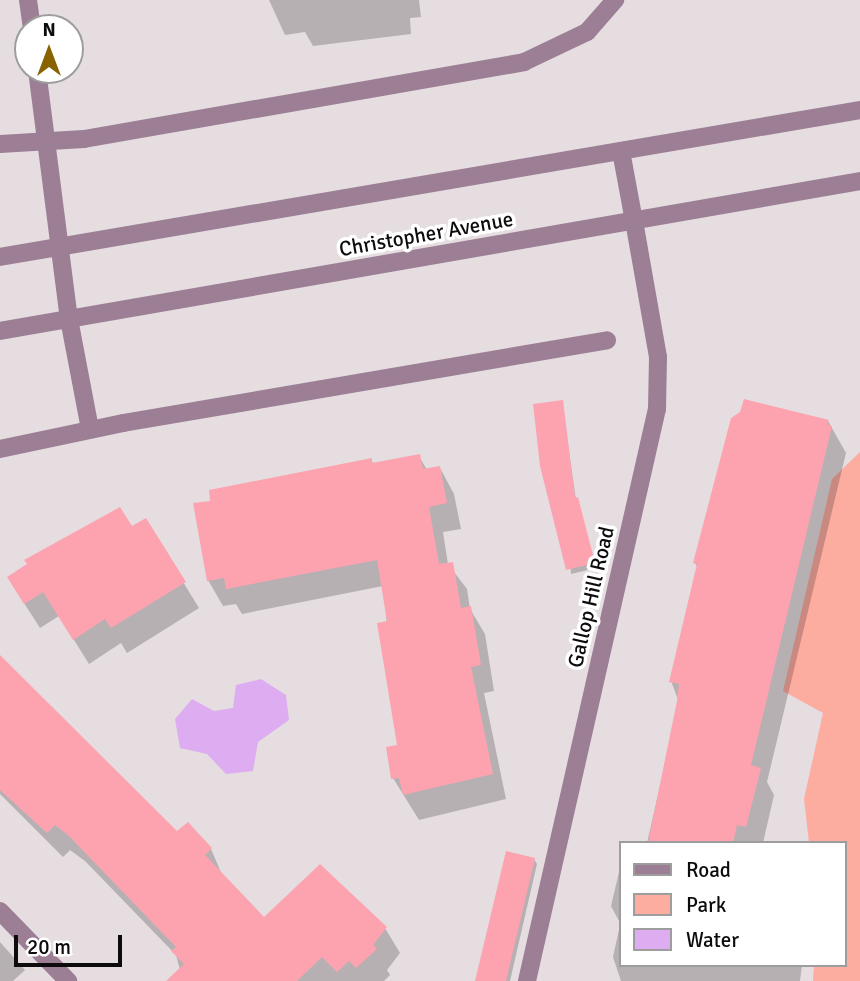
<!DOCTYPE html>
<html>
<head>
<meta charset="utf-8">
<style>
  body { margin:0 }
  #map { position:relative; width:860px; height:981px; overflow:hidden; background:#e5dde0; font-family:Signika,sans-serif }
  div>[style] { position:absolute }
  .green>* { inset:0; background:#fdaca0 }
  .water>* { inset:0; background:#ddacf1 }
  .shadow>* { inset:0; background:#0003 }
  .building>* { inset:0; background:#fda3b0 }
  .service>* { height:18px; margin:-9px; padding:0 9px; transform-origin:9px; border-radius:9px; background:#9c7e95 }
  .minor>* { height:18px; margin:-9px; padding:0 9px; transform-origin:9px; border-radius:9px; background:#9c7e95 }
  .tertiary>* { height:18px; margin:-9px; padding:0 9px; transform-origin:9px; border-radius:9px; background:#9c7e95 }
  span { translate:-50% -50%; white-space:nowrap; text-align:center; line-height:1.15; -webkit-text-stroke:7px #fff; paint-order:stroke }
  .street-label { font-size:21px; color:#0d0b0c }
  .legend { position:absolute; left:619px; top:841px; width:228px; height:126px; box-sizing:border-box; background:#fff; border:2px solid #9e9d9e; margin:0; padding:9px 12px; list-style:none; font-size:21px; color:#0d0b0c }
  .legend li { display:flex; align-items:center; gap:14px; height:35px }
  .legend b { width:35px; border:2px solid #9e9d9e }
  .north { position:absolute; left:14px; top:14px; width:70px; height:70px; box-sizing:border-box; background:#fff; border:2px solid #9e9d9e; border-radius:50%; rotate:0deg; font-size:19px; font-weight:700; line-height:28px; text-align:center; color:#0d0b0c }
  .north::after { content:''; display:block; margin:auto; width:24px; height:32px; background:#896301; clip-path:polygon(50% 0,100% 100%,50% 72%,0 100%) }
  .scale { position:absolute; left:14px; top:935px; width:108px; height:32px; box-sizing:border-box; border:4px solid #0d0b0c; border-top:0; padding-left:9px; font-size:21px; line-height:24px; white-space:nowrap; color:#0d0b0c; -webkit-text-stroke:5px #fff; paint-order:stroke }
</style>
</head>
<body>
<div id="map">
  <div class="green">
    <div style="clip-path:polygon(860px 452px,860px 981px,813px 981px,814px 965px,844px 965px,844px 843px,809px 843px,804px 799px,823px 713px,783px 691px,832px 479px)"></div>
  </div>
  <div class="water">
    <div style="clip-path:polygon(261px 679px,286px 695px,289px 720px,258px 742px,253px 771px,226px 774px,207px 754px,180px 748px,175px 719px,192px 699px,214px 711px,233px 708px,236px 685px)"></div>
  </div>
  <div class="shadow">
    <div style="clip-path:polygon(269px 0,419px 0,421px 17px,410px 18px,411px 34px,313px 46px,305px 32px,285px 35px)"></div>
    <div style="clip-path:polygon(562px 402px,576px 500px,596px 568px,571px 574px)"></div>
    <div style="clip-path:polygon(828px 421px,846px 453px,767px 782px,774px 795px,763px 843px,647px 843px,679px 702px,671px 681px,698px 568px,695px 563px)"></div>
    <div style="clip-path:polygon(419px 456px,427px 470px,440px 468px,454px 494px,461px 529px,443px 532px,448px 564px,467px 589px,470px 609px,485px 634px,494px 691px,484px 693px,506px 799px,419px 820px,393px 778px,399px 746px,383px 586px,242px 614px,236px 604px,223px 606px,208px 580px,371px 460px,374px 464px)"></div>
    <div style="clip-path:polygon(145px 520px,199px 608px,127px 653px,121px 643px,89px 664px,59px 616px,40px 628px,24px 603px)"></div>
    <div style="clip-path:polygon(0 656px,177px 833px,211px 849px,223px 877px,264px 919px,385px 928px,400px 953px,387px 970px,390px 975px,384px 981px,183px 981px,176px 955px,85px 861px,70px 850px,63px 857px,0 794px)"></div>
    <div style="clip-path:polygon(534px 859px,537px 864px,510px 981px,477px 981px)"></div>
    <div style="clip-path:polygon(620px 868px,620px 923px,611px 906px)"></div>
    <div style="clip-path:polygon(620px 925px,620px 965px,802px 965px,800px 981px,621px 981px,613px 957px)"></div>
    <div style="clip-path:polygon(0 942px,25px 970px,13px 981px,0 981px)"></div>
  </div>
  <div class="building">
    <div style="clip-path:polygon(744px 399px,829px 420px,827px 424px,832px 426px,751px 765px,761px 768px,746px 827px,737px 825px,733px 843px,648px 843px,677px 701px,679px 684px,669px 682px,697px 564px,693px 563px,731px 418px,740px 412px)"></div>
    <div style="clip-path:polygon(563px 400px,575px 498px,578px 497px,595px 563px,566px 570px,540px 466px,533px 404px)"></div>
    <div style="clip-path:polygon(420px 454px,423px 469px,440px 466px,447px 503px,429px 507px,439px 564px,453px 562px,461px 608px,471px 606px,481px 665px,471px 667px,493px 774px,403px 795px,399px 778px,391px 779px,386px 747px,397px 745px,377px 623px,387px 621px,377px 560px,226px 589px,224px 578px,207px 581px,193px 503px,210px 501px,209px 490px,372px 458px,372px 463px)"></div>
    <div style="clip-path:polygon(120px 507px,132px 526px,146px 518px,186px 582px,111px 628px,105px 619px,73px 640px,43px 592px,24px 604px,7px 577px,27px 564px,24px 560px)"></div>
    <div style="clip-path:polygon(0 655px,177px 831px,188px 822px,212px 848px,205px 855px,264px 917px,320px 864px,387px 927px,373px 945px,377px 949px,356px 968px,349px 961px,337px 972px,322px 957px,297px 981px,166px 981px,184px 964px,171px 951px,176px 947px,69px 836px,55px 825px,47px 833px,0 790px)"></div>
    <div style="clip-path:polygon(506px 851px,535px 858px,506px 981px,475px 981px)"></div>
  </div>
  <div class="service">
    <div style="left:28px;top:0;width:28px;rotate:82deg"></div>
    <div style="left:37px;top:70px;width:251px;rotate:82.7deg"></div>
    <div style="left:69px;top:319px;width:112px;rotate:79.2deg"></div>
    <div style="left:0;top:144px;width:84px;rotate:-3.4deg"></div>
    <div style="left:84px;top:139px;width:447px;rotate:-9.9deg"></div>
    <div style="left:524px;top:62px;width:70px;rotate:-25.5deg"></div>
    <div style="left:587px;top:32px;width:43px;rotate:-48.8deg"></div>
    <div style="left:621px;top:151px;width:71px;rotate:79.5deg"></div>
  </div>
  <div class="minor">
    <div style="left:0;top:449px;width:126px;rotate:-11.9deg"></div>
    <div style="left:123px;top:423px;width:491px;rotate:-9.7deg"></div>
    <div style="left:0;top:911px;width:98px;rotate:45.8deg"></div>
    <div style="left:527px;top:981px;width:587px;rotate:-77.2deg"></div>
    <div style="left:657px;top:409px;width:52px;rotate:-88.9deg"></div>
    <div style="left:658px;top:357px;width:138px;rotate:-100deg"></div>
  </div>
  <div class="tertiary">
    <div style="left:0;top:257px;width:872px;rotate:-9.7deg"></div>
    <div style="left:0;top:331px;width:873px;rotate:-9.89deg"></div>
  </div>
  <div class="street-label">
    <span style="left:426px;top:234px;rotate:-10deg">Christopher Avenue</span>
    <span style="left:591px;top:597px;rotate:-77deg">Gallop Hill Road</span>
  </div>
  <ul class="legend">
  <li><b style="height:9px;background:#9c7e95"></b>Road</li>
  <li><b style="height:19px;background:#fdaca0"></b>Park</li>
  <li><b style="height:19px;background:#ddacf1"></b>Water</li>
  </ul>
  <div class="north">N</div>
  <div class="scale">20 m</div>
</div>
</body>
</html>
